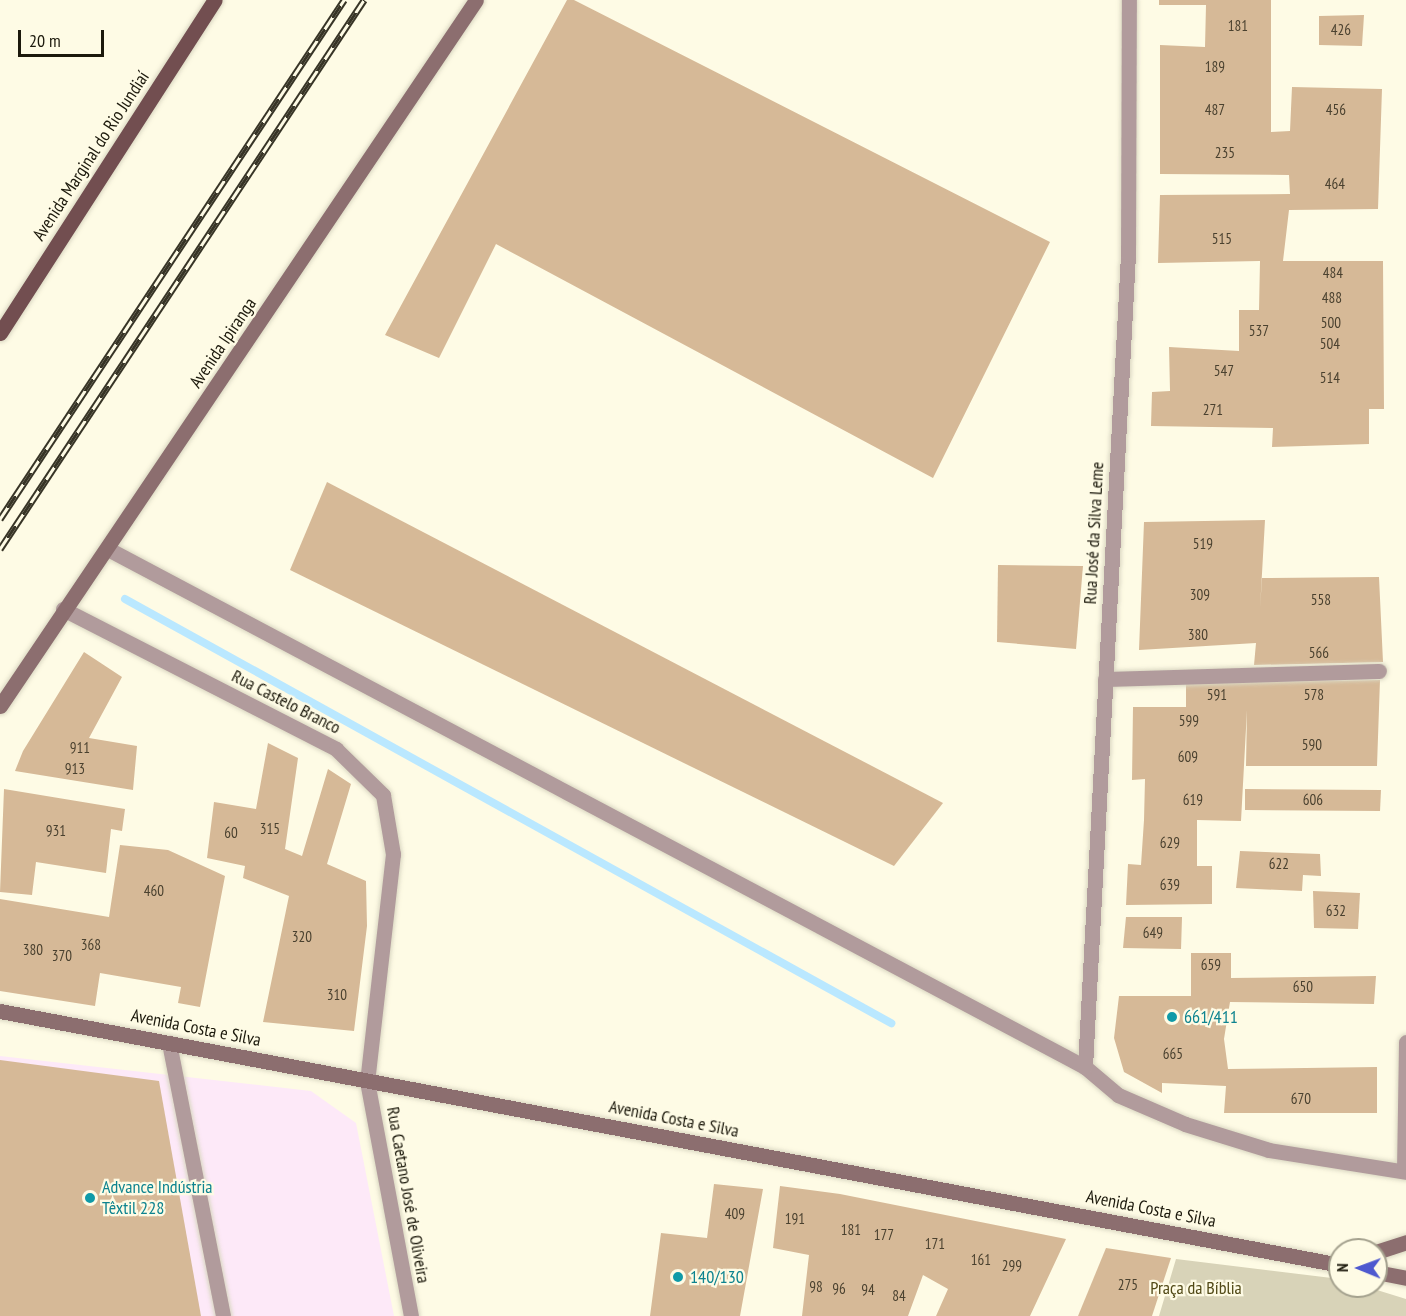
<!DOCTYPE html>
<html>
<head>
<meta charset="utf-8">
<style>
  body { margin:0 }
  #map { position:relative; width:1406px; height:1316px; overflow:hidden; background:#fefbe5; font-family:"PT Sans Narrow",sans-serif }
  div>[style] { position:absolute }
  .industrial>* { inset:0; background:#fde9f8 }
  .green>* { inset:0; background:#d8d3b8 }
  .stream>* { height:8px; margin:-4px; padding:0 4px; transform-origin:4px; border-radius:4px; background:#bae8ff }
  .building>* { inset:0; background:#d6b997 }
  .roads { filter:drop-shadow(0 0 2px #dad7c2) drop-shadow(0 0 2px #dad7c2) }
  .service>* { height:15px; margin:-7.5px; padding:0 7.5px; transform-origin:7.5px; border-radius:7.5px; background:#b19b9c }
  .minor>* { height:15px; margin:-7.5px; padding:0 7.5px; transform-origin:7.5px; border-radius:7.5px; background:#b19b9c }
  .secondary>* { height:15px; margin:-7.5px; padding:0 7.5px; transform-origin:7.5px; border-radius:7.5px; background:#8c6e6f }
  .primary>* { height:15px; margin:-7.5px; padding:0 7.5px; transform-origin:7.5px; border-radius:7.5px; background:#724e50 }
  .rail>* { height:7px; margin-top:-3.5px; transform-origin:0; background:repeating-linear-gradient(90deg,#fefbe5 0 14px,#373426 0 28px); box-sizing:border-box; border-block:2px solid #373426 }
  .dots>* { width:16px; height:16px; translate:-50% -50%; box-sizing:border-box; border:3px solid #fefbe5; border-radius:50% }
  span { translate:-50% -50%; white-space:nowrap; text-align:center; line-height:1.15; -webkit-text-stroke:4.5px #fefbe5; paint-order:stroke }
  .number-label { font-size:15px; color:#4a412f }
  .number-label span { -webkit-text-stroke-width:0 }
  .street-label { font-size:18px; color:#1c190c }
  .culture-label { font-size:18px; color:#0d838f }
  .left { translate:0 -50%; text-align:left }
  .park-label { font-size:18px; color:#514916 }
  .north { position:absolute; left:1328px; top:1238px; width:60px; height:60px; box-sizing:border-box; background:#fefbe5; border:2px solid #a4a18e; border-radius:50%; rotate:271deg; font-size:16px; font-weight:700; line-height:24px; text-align:center; color:#1c190c }
  .north::after { content:''; display:block; margin:auto; width:21px; height:27px; background:#4e59cf; clip-path:polygon(50% 0,100% 100%,50% 72%,0 100%) }
  .scale { position:absolute; left:18px; top:30px; width:86px; height:27px; box-sizing:border-box; border:3px solid #1c190c; border-top:0; padding-left:8px; font-size:18px; line-height:21px; white-space:nowrap; color:#1c190c; -webkit-text-stroke:4px #fefbe5; paint-order:stroke }
</style>
</head>
<body>
<div id="map">
  <div class="industrial">
    <div style="clip-path:polygon(0 1056px,311px 1091px,356px 1123px,394px 1316px,0 1316px)"></div>
  </div>
  <div class="green">
    <div style="clip-path:polygon(1176px 1259px,1340px 1279px,1340px 1286px,1364px 1286px,1406px 1299px,1406px 1316px,1159px 1316px)"></div>
  </div>
  <div class="stream">
    <div style="left:125px;top:599px;width:876px;rotate:28.97deg"></div>
  </div>
  <div class="building">
    <div style="clip-path:polygon(567px 0,574px 0,1050px 242px,933px 478px,496px 244px,439px 358px,385px 335px)"></div>
    <div style="clip-path:polygon(1159px 0,1271px 0,1271px 132px,1290px 131px,1292px 87px,1382px 89px,1378px 209px,1289px 210px,1283px 261px,1383px 261px,1384px 409px,1369px 409px,1369px 444px,1272px 447px,1273px 428px,1151px 426px,1152px 392px,1170px 391px,1169px 347px,1239px 351px,1239px 310px,1259px 310px,1260px 261px,1158px 263px,1160px 195px,1290px 194px,1289px 175px,1160px 174px,1160px 45px,1205px 47px,1206px 5px,1159px 5px)"></div>
    <div style="clip-path:polygon(1364px 15px,1362px 46px,1319px 45px,1319px 16px)"></div>
    <div style="clip-path:polygon(327px 482px,943px 803px,894px 866px,290px 570px)"></div>
    <div style="clip-path:polygon(1265px 520px,1260px 609px,1262px 578px,1379px 577px,1383px 662px,1254px 665px,1256px 643px,1139px 650px,1144px 522px)"></div>
    <div style="clip-path:polygon(998px 565px,1083px 566px,1076px 649px,997px 642px)"></div>
    <div style="clip-path:polygon(84px 652px,122px 677px,89px 738px,137px 746px,133px 790px,15px 771px,23px 751px)"></div>
    <div style="clip-path:polygon(1380px 680px,1377px 766px,1246px 766px,1247px 710px,1241px 821px,1197px 820px,1197px 866px,1212px 866px,1212px 904px,1126px 905px,1128px 864px,1141px 865px,1144px 820px,1145px 779px,1132px 780px,1133px 707px,1186px 707px,1186px 683px)"></div>
    <div style="clip-path:polygon(268px 743px,298px 758px,285px 849px,302px 856px,328px 769px,351px 784px,327px 864px,366px 881px,367px 926px,354px 1031px,263px 1022px,289px 896px,243px 878px,245px 866px,207px 858px,214px 802px,256px 809px)"></div>
    <div style="clip-path:polygon(4px 789px,125px 809px,122px 831px,111px 829px,106px 873px,36px 862px,32px 895px,0 892px)"></div>
    <div style="clip-path:polygon(1245px 789px,1381px 790px,1380px 811px,1245px 810px)"></div>
    <div style="clip-path:polygon(120px 845px,168px 850px,225px 876px,200px 1007px,178px 1003px,181px 987px,100px 973px,95px 1006px,0 991px,0 899px,109px 917px)"></div>
    <div style="clip-path:polygon(1240px 851px,1320px 854px,1321px 876px,1303px 875px,1302px 891px,1236px 888px)"></div>
    <div style="clip-path:polygon(1313px 891px,1360px 893px,1358px 929px,1314px 928px)"></div>
    <div style="clip-path:polygon(1126px 917px,1182px 917px,1181px 949px,1123px 948px)"></div>
    <div style="clip-path:polygon(1191px 953px,1231px 953px,1231px 978px,1376px 976px,1374px 1004px,1230px 1002px,1224px 1039px,1228px 1069px,1377px 1067px,1377px 1113px,1224px 1113px,1226px 1086px,1162px 1083px,1162px 1093px,1124px 1072px,1114px 1038px,1119px 996px,1191px 996px)"></div>
    <div style="clip-path:polygon(0 1060px,159px 1081px,201px 1316px,0 1316px)"></div>
    <div style="clip-path:polygon(714px 1184px,763px 1189px,740px 1316px,650px 1316px,661px 1233px,707px 1238px)"></div>
    <div style="clip-path:polygon(780px 1186px,840px 1194px,1066px 1239px,1030px 1316px,936px 1316px,948px 1289px,923px 1275px,908px 1316px,802px 1316px,809px 1255px,773px 1248px)"></div>
    <div style="clip-path:polygon(1106px 1248px,1171px 1258px,1152px 1316px,1078px 1316px)"></div>
  </div>
  <div class="roads">
    <div class="service">
      <div style="left:1105px;top:679px;width:274px;rotate:-1.7deg"></div>
      <div style="left:169px;top:1043px;width:278px;rotate:78.8deg"></div>
    </div>
    <div class="minor">
      <div style="left:108px;top:549px;width:1106px;rotate:27.93deg"></div>
      <div style="left:1085px;top:1067px;width:43px;rotate:40.3deg"></div>
      <div style="left:1118px;top:1095px;width:73px;rotate:23.4deg"></div>
      <div style="left:1185px;top:1124px;width:88px;rotate:17.2deg"></div>
      <div style="left:1269px;top:1150px;width:139px;rotate:9.1deg"></div>
      <div style="left:63px;top:609px;width:307px;rotate:27.1deg"></div>
      <div style="left:336px;top:749px;width:66px;rotate:44.4deg"></div>
      <div style="left:383px;top:795px;width:60px;rotate:80.4deg"></div>
      <div style="left:393px;top:854px;width:228px;rotate:96.5deg"></div>
      <div style="left:367px;top:1081px;width:239px;rotate:79.4deg"></div>
      <div style="left:1085px;top:1067px;width:814px;rotate:-86.97deg"></div>
      <div style="left:1128px;top:254px;width:254px;rotate:-89.8deg"></div>
      <div style="left:1404px;top:1171px;width:129px;rotate:-89.1deg"></div>
    </div>
    <div class="secondary">
      <div style="left:0;top:706px;width:851px;rotate:-56.01deg"></div>
      <div style="left:0;top:1011px;width:1364px;rotate:10.73deg"></div>
      <div style="left:1376px;top:1252px;width:32px;rotate:-18deg"></div>
      <div style="left:1376px;top:1272px;width:31px;rotate:11deg"></div>
    </div>
    <div class="primary">
      <div style="left:0;top:333px;width:396px;rotate:-57.2deg"></div>
    </div>
  </div>
  <div class="rail">
    <div style="left:0;top:519px;width:623px;rotate:-56.46deg"></div>
    <div style="left:0;top:549px;width:659px;rotate:-56.45deg"></div>
  </div>
  <div class="dots">
    <div style="left:1172px;top:1017px;background:#0f9aa8"></div>
    <div style="left:90px;top:1198px;background:#0f9aa8"></div>
    <div style="left:678px;top:1277px;background:#0f9aa8"></div>
  </div>
  <div class="number-label">
    <span style="left:1238px;top:26px">181</span>
    <span style="left:1341px;top:30px">426</span>
    <span style="left:1215px;top:67px">189</span>
    <span style="left:1215px;top:110px">487</span>
    <span style="left:1336px;top:110px">456</span>
    <span style="left:1225px;top:153px">235</span>
    <span style="left:1335px;top:184px">464</span>
    <span style="left:1222px;top:239px">515</span>
    <span style="left:1333px;top:273px">484</span>
    <span style="left:1332px;top:298px">488</span>
    <span style="left:1331px;top:323px">500</span>
    <span style="left:1259px;top:331px">537</span>
    <span style="left:1330px;top:344px">504</span>
    <span style="left:1224px;top:371px">547</span>
    <span style="left:1330px;top:378px">514</span>
    <span style="left:1213px;top:410px">271</span>
    <span style="left:1203px;top:544px">519</span>
    <span style="left:1200px;top:595px">309</span>
    <span style="left:1321px;top:600px">558</span>
    <span style="left:1198px;top:635px">380</span>
    <span style="left:1319px;top:653px">566</span>
    <span style="left:1217px;top:695px">591</span>
    <span style="left:1314px;top:695px">578</span>
    <span style="left:1189px;top:721px">599</span>
    <span style="left:1312px;top:745px">590</span>
    <span style="left:80px;top:748px">911</span>
    <span style="left:1188px;top:757px">609</span>
    <span style="left:75px;top:769px">913</span>
    <span style="left:1193px;top:800px">619</span>
    <span style="left:1313px;top:800px">606</span>
    <span style="left:270px;top:829px">315</span>
    <span style="left:56px;top:831px">931</span>
    <span style="left:231px;top:833px">60</span>
    <span style="left:1170px;top:843px">629</span>
    <span style="left:1279px;top:864px">622</span>
    <span style="left:1170px;top:885px">639</span>
    <span style="left:154px;top:891px">460</span>
    <span style="left:1336px;top:911px">632</span>
    <span style="left:1153px;top:933px">649</span>
    <span style="left:302px;top:937px">320</span>
    <span style="left:91px;top:945px">368</span>
    <span style="left:33px;top:950px">380</span>
    <span style="left:62px;top:956px">370</span>
    <span style="left:1211px;top:965px">659</span>
    <span style="left:1303px;top:987px">650</span>
    <span style="left:337px;top:995px">310</span>
    <span style="left:1173px;top:1054px">665</span>
    <span style="left:1301px;top:1099px">670</span>
    <span style="left:735px;top:1214px">409</span>
    <span style="left:795px;top:1219px">191</span>
    <span style="left:851px;top:1230px">181</span>
    <span style="left:884px;top:1235px">177</span>
    <span style="left:935px;top:1244px">171</span>
    <span style="left:981px;top:1260px">161</span>
    <span style="left:1012px;top:1266px">299</span>
    <span style="left:1128px;top:1285px">275</span>
    <span style="left:816px;top:1287px">98</span>
    <span style="left:839px;top:1289px">96</span>
    <span style="left:868px;top:1290px">94</span>
    <span style="left:899px;top:1296px">84</span>
  </div>
  <div class="street-label">
    <span style="left:91px;top:156px;rotate:-57deg">Avenida Marginal do Rio Jundiaí</span>
    <span style="left:223px;top:343px;rotate:-56deg">Avenida Ipiranga</span>
    <span style="left:1094px;top:533px;rotate:-87deg">Rua José da Silva Leme</span>
    <span style="left:286px;top:702px;rotate:27deg">Rua Castelo Branco</span>
    <span style="left:196px;top:1028px;rotate:11deg">Avenida Costa e Silva</span>
    <span style="left:674px;top:1119px;rotate:11deg">Avenida Costa e Silva</span>
    <span style="left:408px;top:1195px;rotate:80deg">Rua Caetano José de Oliveira</span>
    <span style="left:1151px;top:1209px;rotate:11deg">Avenida Costa e Silva</span>
  </div>
  <div class="culture-label">
    <span class="left" style="left:1184px;top:1017px">661/411</span>
    <span class="left" style="left:102px;top:1198px">Advance Indústria<br>Têxtil 228</span>
    <span class="left" style="left:690px;top:1277px">140/130</span>
  </div>
  <div class="park-label">
    <span style="left:1196px;top:1288px">Praça da Bíblia</span>
  </div>
  <div class="north">N</div>
  <div class="scale">20 m</div>
</div>
</body>
</html>
